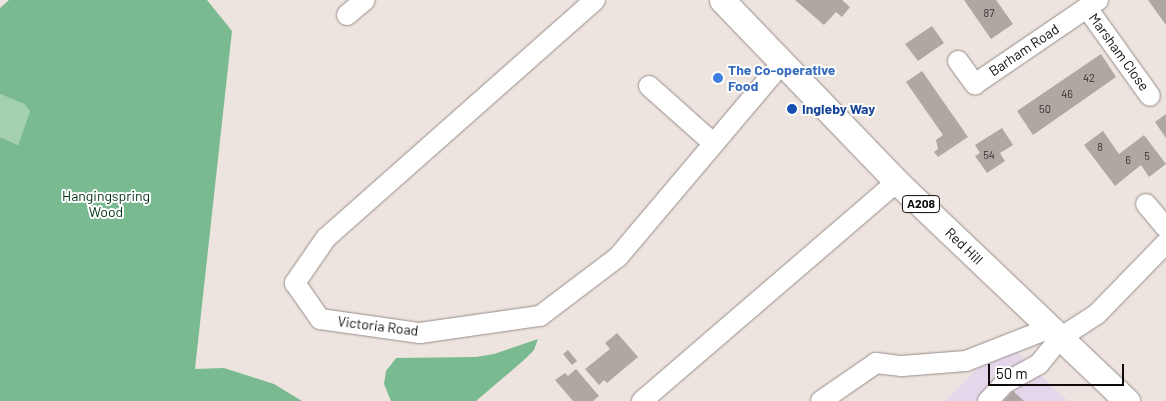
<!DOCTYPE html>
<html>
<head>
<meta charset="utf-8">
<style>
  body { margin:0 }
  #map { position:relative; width:1166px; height:401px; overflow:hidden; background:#eee4df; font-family:Barlow,sans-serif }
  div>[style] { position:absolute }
  .education>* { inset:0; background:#e4d7eb }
  .green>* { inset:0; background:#a3d0b1 }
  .forest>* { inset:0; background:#7aba90 }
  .building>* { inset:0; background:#b0a6a2 }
  .roads { filter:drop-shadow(0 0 1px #968d89) drop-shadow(0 0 1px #968d89) }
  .minor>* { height:20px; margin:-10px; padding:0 10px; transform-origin:10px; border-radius:10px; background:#fff }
  .major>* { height:25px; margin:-12.5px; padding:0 12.5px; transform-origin:12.5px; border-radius:12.5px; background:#fff }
  .dots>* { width:14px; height:14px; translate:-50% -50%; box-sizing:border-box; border:2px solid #fff; border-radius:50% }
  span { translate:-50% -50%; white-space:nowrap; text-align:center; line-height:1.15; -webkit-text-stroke:4px #fff; paint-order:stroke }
  .number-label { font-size:11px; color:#383231 }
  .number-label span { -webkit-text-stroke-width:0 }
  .shield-label span { padding:1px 4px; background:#fff; border:1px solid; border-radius:4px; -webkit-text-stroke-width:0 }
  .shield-label { font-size:12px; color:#100c0b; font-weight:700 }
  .street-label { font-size:14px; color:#100c0b }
  .shop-label { font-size:14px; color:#366cbe; font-weight:700 }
  .left { translate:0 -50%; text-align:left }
  .transit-label { font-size:14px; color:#164399; font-weight:700 }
  .park-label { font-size:14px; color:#003419 }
  .scale { position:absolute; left:988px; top:364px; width:136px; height:22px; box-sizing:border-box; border:2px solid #100c0b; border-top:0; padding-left:6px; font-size:15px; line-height:18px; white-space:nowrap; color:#100c0b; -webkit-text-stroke:4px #fff; paint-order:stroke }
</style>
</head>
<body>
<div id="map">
  <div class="education">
    <div style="clip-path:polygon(1017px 352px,1068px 401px,945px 401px,978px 368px)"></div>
  </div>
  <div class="green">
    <div style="clip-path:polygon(0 94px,24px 104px,30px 111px,18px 145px,0 137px)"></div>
  </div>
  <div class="forest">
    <div style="clip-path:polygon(9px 0,207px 0,232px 31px,195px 369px,224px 368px,274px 384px,302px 401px,0 401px,0 137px,18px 145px,30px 111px,24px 104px,0 94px,0 8px)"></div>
    <div style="clip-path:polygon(538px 339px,534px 350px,524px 360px,476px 401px,391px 401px,384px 384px,386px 371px,396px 358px,476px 357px,494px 354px)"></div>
  </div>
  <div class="building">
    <div style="clip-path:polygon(795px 0,842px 0,850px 7px,842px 17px,836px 12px,824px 25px)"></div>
    <div style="clip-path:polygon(964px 0,996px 0,1013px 24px,991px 39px)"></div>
    <div style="clip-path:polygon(1148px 0,1166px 0,1166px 25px,1158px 14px)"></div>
    <div style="clip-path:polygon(932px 26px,944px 43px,918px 61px,905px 44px)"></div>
    <div style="clip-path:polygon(1101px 54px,1116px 77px,1033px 135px,1017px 111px)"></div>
    <div style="clip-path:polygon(922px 71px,968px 137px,938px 157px,934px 152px,938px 149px,936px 140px,943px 135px,906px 82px)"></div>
    <div style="clip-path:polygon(1166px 114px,1166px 138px,1155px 122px)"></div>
    <div style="clip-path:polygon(1002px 128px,1013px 145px,1000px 153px,1005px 161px,987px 173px,975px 156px,980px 153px,975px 145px)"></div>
    <div style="clip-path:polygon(1103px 131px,1119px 154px,1144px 135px,1166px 164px,1149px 177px,1141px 165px,1115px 186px,1084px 145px)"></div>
    <div style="clip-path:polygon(617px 333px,638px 357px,607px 383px,604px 380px,599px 385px,585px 369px,610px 349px,605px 343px)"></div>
    <div style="clip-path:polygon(568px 350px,577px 361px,572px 365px,563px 354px)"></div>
    <div style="clip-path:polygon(576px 369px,599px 396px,593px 401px,573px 401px,555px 380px,565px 373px,568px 376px)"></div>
    <div style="clip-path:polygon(1013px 391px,1024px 401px,1004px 401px)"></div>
  </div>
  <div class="roads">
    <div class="minor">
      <div style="left:595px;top:0;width:359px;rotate:138.5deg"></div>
      <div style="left:326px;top:238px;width:55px;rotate:124.6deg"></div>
      <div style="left:295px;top:283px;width:44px;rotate:55.2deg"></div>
      <div style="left:320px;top:319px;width:101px;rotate:8deg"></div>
      <div style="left:420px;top:333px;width:121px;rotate:-8.1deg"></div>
      <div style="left:540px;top:316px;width:98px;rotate:-37.1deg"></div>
      <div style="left:618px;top:257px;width:254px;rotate:-49.8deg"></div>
      <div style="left:1087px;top:8px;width:108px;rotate:54.4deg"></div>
      <div style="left:347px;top:15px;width:23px;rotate:-40deg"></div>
      <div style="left:958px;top:61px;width:29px;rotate:54deg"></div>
      <div style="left:975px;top:84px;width:149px;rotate:-34.3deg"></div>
      <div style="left:649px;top:86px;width:87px;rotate:41.7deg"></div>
      <div style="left:1146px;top:204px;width:31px;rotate:50deg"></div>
      <div style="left:642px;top:401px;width:336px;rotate:-40.7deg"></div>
      <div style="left:821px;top:401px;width:67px;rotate:-34.6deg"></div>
      <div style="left:876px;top:363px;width:26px;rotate:7deg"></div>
      <div style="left:902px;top:366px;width:64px;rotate:-4.5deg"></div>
      <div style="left:966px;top:361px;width:90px;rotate:-21.4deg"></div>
      <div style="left:988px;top:401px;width:25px;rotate:-47deg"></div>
      <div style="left:1005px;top:383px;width:39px;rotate:-29deg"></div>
      <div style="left:1039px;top:364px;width:33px;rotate:-51deg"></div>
      <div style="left:1060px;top:338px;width:44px;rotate:-33deg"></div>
      <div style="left:1097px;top:314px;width:99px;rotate:-45.8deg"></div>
    </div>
    <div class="major">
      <div style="left:722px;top:0;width:252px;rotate:46.1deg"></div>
      <div style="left:897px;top:182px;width:318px;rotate:43.6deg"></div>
    </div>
  </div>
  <div class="dots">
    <div style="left:718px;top:78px;background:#3f7fe0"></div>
    <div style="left:792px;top:109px;background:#1a4fb4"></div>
  </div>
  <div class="number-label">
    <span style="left:989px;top:13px">87</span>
    <span style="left:1089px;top:78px">42</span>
    <span style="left:1067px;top:94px">46</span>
    <span style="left:1045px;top:109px">50</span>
    <span style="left:1100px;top:147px">8</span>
    <span style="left:989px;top:155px">54</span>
    <span style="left:1147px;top:156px">5</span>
    <span style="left:1128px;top:160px">6</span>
  </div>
  <div class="shield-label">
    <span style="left:921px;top:204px">A208</span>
  </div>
  <div class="street-label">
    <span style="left:1024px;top:50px;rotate:-34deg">Barham Road</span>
    <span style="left:1119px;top:52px;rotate:54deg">Marsham Close</span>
    <span style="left:964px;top:246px;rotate:44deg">Red Hill</span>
    <span style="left:378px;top:326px;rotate:7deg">Victoria Road</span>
  </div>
  <div class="shop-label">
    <span class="left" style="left:728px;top:78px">The Co-operative<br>Food</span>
  </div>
  <div class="transit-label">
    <span class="left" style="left:802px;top:109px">Ingleby Way</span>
  </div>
  <div class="park-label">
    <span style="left:106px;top:204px">Hangingspring<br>Wood</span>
  </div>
  <div class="scale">50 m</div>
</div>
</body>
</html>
